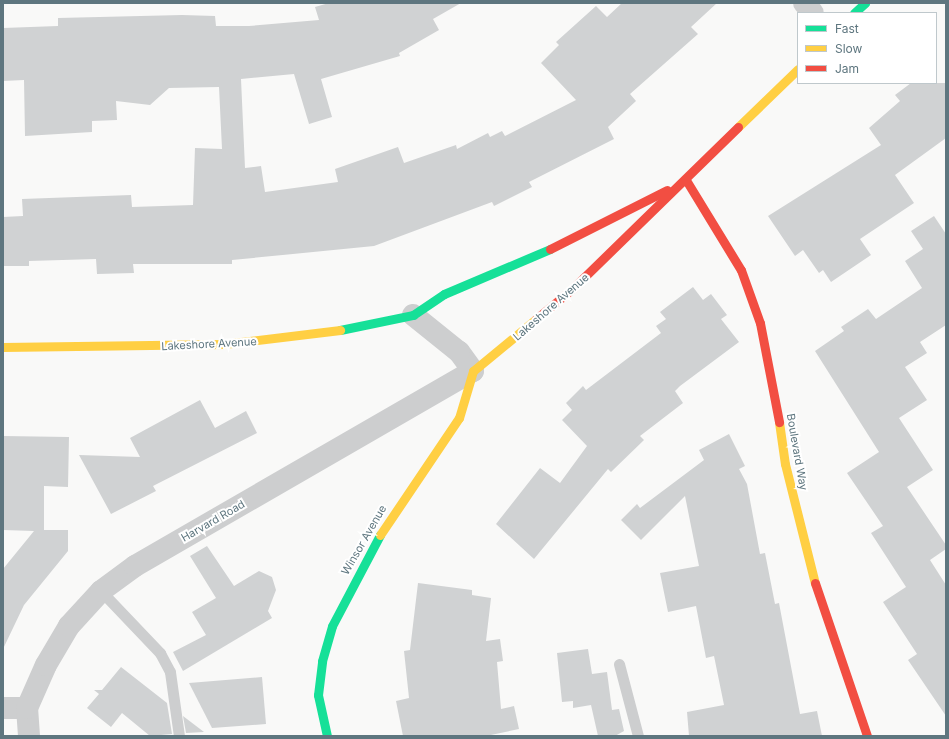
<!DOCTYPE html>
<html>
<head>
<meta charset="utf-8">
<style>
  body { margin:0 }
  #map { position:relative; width:949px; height:739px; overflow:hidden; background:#f9f9f8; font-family:Inter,sans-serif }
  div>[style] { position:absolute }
  .building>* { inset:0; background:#d0d2d3 }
  .lane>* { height:11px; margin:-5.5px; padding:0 5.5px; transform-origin:5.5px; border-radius:5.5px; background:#cdcecf }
  .street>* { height:22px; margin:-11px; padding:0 11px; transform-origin:11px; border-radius:11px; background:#cdcecf }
  .fast>* { height:9px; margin:-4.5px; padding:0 4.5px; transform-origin:4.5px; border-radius:4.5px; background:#16e098 }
  .slow>* { height:9px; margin:-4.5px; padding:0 4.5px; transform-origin:4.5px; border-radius:4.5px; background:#ffcf43 }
  .jam>* { height:9px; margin:-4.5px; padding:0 4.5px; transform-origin:4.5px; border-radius:4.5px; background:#f24e42 }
  span { translate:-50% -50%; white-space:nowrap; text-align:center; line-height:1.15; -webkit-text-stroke:4px #fff; paint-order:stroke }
  .street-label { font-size:11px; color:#5e767f }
  .frame { position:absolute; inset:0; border:4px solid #5e767f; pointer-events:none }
  .legend { position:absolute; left:797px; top:12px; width:140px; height:72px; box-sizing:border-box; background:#fff; border:1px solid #bfc8cc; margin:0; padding:5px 7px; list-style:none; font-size:12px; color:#5e767f }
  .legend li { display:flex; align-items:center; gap:8px; height:20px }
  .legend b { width:20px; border:1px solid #bfc8cc }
</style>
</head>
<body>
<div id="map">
  <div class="building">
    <div style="clip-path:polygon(329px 3px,461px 3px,433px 19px,439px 30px,399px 53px,400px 56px,321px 79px,332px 117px,309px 124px,294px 74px,241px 79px,245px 168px,261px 166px,265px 192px,338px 182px,335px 169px,398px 147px,404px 163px,456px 145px,457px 149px,488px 133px,490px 137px,502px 131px,505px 136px,576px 100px,541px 63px,559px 45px,556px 42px,596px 6px,607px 17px,622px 3px,717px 3px,691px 27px,698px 34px,630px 94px,636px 101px,608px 127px,614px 139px,529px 182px,532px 187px,494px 206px,492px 202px,374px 246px,232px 260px,232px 264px,133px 264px,134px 273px,97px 274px,96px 259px,29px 261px,29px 266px,3px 266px,3px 217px,23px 216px,22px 199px,131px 195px,132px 207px,193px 205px,195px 148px,222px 149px,219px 87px,169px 88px,150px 105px,116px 101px,117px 120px,92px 121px,92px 132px,25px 136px,24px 80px,3px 81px,3px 28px,58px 26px,58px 18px,182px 15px,215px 16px,216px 26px,249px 26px,319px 20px,315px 7px)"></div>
    <div style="clip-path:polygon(911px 83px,946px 83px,946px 138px,895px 175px,914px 203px,860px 239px,871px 255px,831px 282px,823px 270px,819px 273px,803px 250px,795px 256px,768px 216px,881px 145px,869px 128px,900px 101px,895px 95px)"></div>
    <div style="clip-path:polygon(934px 216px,946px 234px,946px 325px,920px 342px,927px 353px,905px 367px,927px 400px,899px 418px,933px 470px,907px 487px,946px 545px,946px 549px,930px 560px,946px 585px,946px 716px,908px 660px,917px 654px,883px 602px,906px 587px,871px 533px,883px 526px,847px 473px,879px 452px,815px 351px,844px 331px,841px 327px,868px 309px,876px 319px,922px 288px,905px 261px,923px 249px,911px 231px)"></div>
    <div style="clip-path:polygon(693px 287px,703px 300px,711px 294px,727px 315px,721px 319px,739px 342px,680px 386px,675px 391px,683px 403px,640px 436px,644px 440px,611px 472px,608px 469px,534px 559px,496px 524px,540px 468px,560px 483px,587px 446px,562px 420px,572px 410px,566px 403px,583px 386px,586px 390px,661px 333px,656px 326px,666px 319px,660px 312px)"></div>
    <div style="clip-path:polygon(200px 400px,215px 428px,246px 411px,257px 433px,153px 486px,156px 491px,111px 514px,79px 455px,140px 457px,130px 438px)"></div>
    <div style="clip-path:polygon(729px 434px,745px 466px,739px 469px,747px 484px,760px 554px,765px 553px,775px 604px,779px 603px,800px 714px,817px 711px,822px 736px,689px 736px,687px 712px,724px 705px,714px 656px,706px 658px,696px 606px,668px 612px,660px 573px,699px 566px,685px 496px,641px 540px,621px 520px,637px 504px,640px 508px,704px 460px,699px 450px)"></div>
    <div style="clip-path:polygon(3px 436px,69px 437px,68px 487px,44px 486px,44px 530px,68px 530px,68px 551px,24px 605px,3px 649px,3px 569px,34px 531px,3px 530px)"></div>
    <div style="clip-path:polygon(207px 546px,234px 586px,259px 571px,272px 577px,276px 590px,268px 611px,272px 618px,183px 671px,173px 652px,206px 635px,192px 612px,216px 598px,190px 556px)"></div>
    <div style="clip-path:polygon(418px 583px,472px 590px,472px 595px,491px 598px,486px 641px,500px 639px,503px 661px,497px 662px,501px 709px,514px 706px,519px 729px,486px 736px,403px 736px,396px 701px,409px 698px,404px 651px,410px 650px)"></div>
    <div style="clip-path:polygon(588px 649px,592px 674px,607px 672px,612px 710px,619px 709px,624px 731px,615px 736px,598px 736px,591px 705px,573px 708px,573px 701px,562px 702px,557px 653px)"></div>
    <div style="clip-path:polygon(121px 667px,167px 703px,172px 734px,150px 736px,122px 713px,111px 727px,87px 708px,99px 694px,94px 690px,102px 690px)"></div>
    <div style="clip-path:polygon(262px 677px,266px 724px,212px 728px,189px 683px)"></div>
    <div style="clip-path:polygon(183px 716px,204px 732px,186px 733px)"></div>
  </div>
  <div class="lane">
    <div style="left:101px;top:591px;width:86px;rotate:46.4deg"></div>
    <div style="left:160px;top:653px;width:21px;rotate:62deg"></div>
    <div style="left:170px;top:672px;width:65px;rotate:82deg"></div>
    <div style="left:619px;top:664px;width:74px;rotate:75.2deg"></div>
  </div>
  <div class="street">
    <div style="left:804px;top:3px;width:13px;rotate:48deg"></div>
    <div style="left:3px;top:708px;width:24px"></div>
    <div style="left:29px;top:736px;width:28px;rotate:-94deg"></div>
    <div style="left:27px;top:708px;width:47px;rotate:-66.2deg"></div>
    <div style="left:46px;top:665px;width:45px;rotate:-59.5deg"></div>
    <div style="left:69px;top:626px;width:47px;rotate:-47.6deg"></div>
    <div style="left:101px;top:591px;width:42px;rotate:-36.3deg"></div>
    <div style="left:135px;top:566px;width:390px;rotate:-30deg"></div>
    <div style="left:473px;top:371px;width:24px;rotate:-126deg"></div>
    <div style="left:459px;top:352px;width:59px;rotate:-141.2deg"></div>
  </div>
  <div class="fast">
    <div style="left:854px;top:13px;width:15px;rotate:-42deg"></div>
    <div style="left:340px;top:330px;width:75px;rotate:-11.6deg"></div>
    <div style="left:413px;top:315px;width:37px;rotate:-34deg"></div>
    <div style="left:444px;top:294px;width:115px;rotate:-23deg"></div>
    <div style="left:327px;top:736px;width:42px;rotate:-102.4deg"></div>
    <div style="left:318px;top:695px;width:34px;rotate:-83deg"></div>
    <div style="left:322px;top:661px;width:36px;rotate:-74deg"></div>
    <div style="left:332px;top:626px;width:103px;rotate:-62.2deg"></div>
  </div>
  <div class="slow">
    <div style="left:738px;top:127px;width:83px;rotate:-44deg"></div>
    <div style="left:3px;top:347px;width:221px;rotate:-0.8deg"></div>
    <div style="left:224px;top:344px;width:117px;rotate:-6.9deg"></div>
    <div style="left:779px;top:422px;width:42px;rotate:81.9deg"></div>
    <div style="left:785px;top:464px;width:123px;rotate:75.9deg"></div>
    <div style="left:380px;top:535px;width:141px;rotate:-56deg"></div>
    <div style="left:459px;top:418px;width:49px;rotate:-73.4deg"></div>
    <div style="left:473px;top:371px;width:82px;rotate:-39.5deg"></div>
  </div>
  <div class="jam">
    <div style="left:686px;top:180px;width:105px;rotate:58.6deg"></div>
    <div style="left:741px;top:270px;width:56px;rotate:70.3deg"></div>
    <div style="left:760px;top:323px;width:101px;rotate:79.1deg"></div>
    <div style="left:550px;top:249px;width:131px;rotate:-26.8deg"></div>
    <div style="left:536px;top:319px;width:47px;rotate:-39.8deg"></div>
    <div style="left:572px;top:289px;width:232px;rotate:-44.3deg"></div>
    <div style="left:815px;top:583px;width:162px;rotate:71.2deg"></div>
  </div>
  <div class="street-label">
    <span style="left:551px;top:307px;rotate:-41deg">Lakeshore Avenue</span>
    <span style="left:209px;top:344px;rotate:-3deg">Lakeshore Avenue</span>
    <span style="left:797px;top:452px;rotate:80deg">Boulevard Way</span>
    <span style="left:213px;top:521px;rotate:-30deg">Harvard Road</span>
    <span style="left:364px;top:540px;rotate:-60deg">Winsor Avenue</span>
  </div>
  <div class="frame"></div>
  <ul class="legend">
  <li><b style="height:5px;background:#16e098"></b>Fast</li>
  <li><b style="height:5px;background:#ffcf43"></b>Slow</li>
  <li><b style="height:5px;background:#f24e42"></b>Jam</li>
  </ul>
</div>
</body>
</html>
